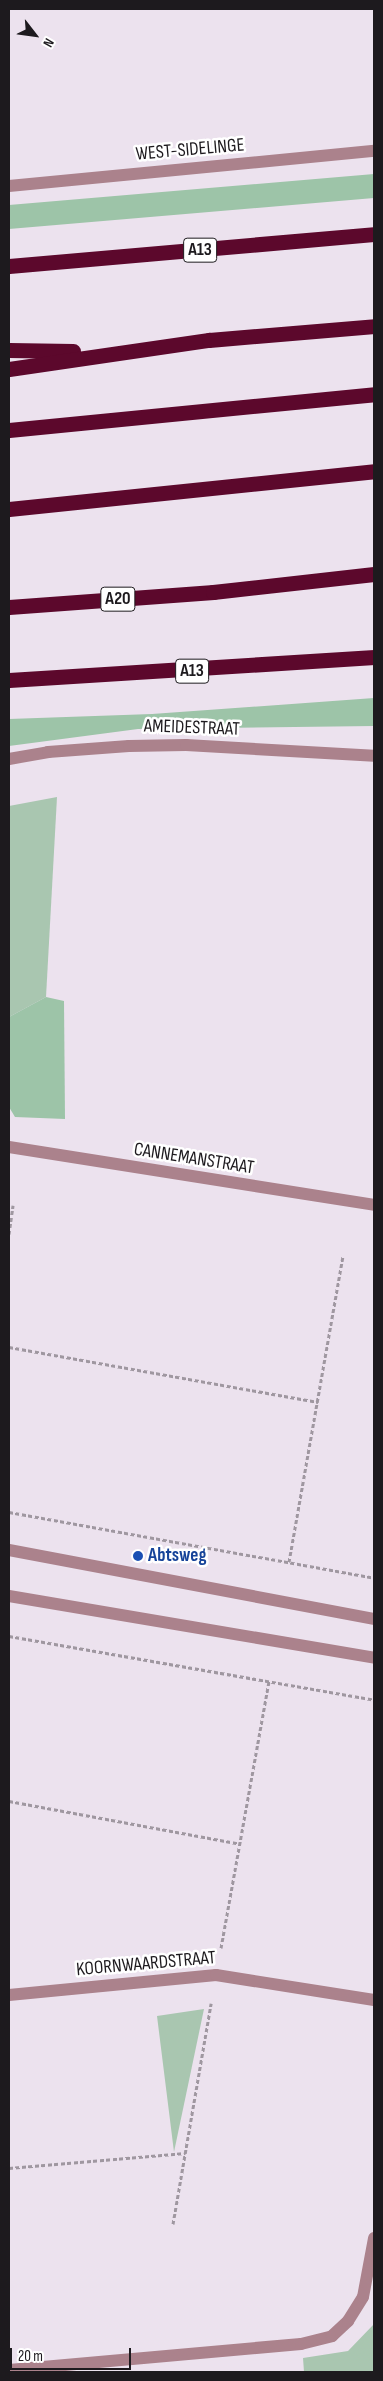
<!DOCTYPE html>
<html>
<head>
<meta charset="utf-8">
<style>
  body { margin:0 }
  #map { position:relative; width:383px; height:2381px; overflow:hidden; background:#ece2ee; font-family:"Sofia Sans Condensed",sans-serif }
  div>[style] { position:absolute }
  .green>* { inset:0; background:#a9c6b0 }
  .forest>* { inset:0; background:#9dc4a8 }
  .path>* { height:3px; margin-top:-1.5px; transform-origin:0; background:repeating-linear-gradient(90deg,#9f97a0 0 4px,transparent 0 6.5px) }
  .minor>* { height:12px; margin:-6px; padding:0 6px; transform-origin:6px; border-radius:6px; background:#ab828c }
  .highway>* { height:15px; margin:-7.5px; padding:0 7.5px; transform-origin:7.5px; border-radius:7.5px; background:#5c082c }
  .dots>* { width:14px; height:14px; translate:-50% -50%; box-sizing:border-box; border:2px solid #fff; border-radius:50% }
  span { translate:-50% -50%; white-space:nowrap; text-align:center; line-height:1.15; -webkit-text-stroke:5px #fff; paint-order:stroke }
  .shield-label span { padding:1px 4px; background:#fff; border:1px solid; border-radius:4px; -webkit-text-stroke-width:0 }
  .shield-label { font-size:18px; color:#1d1a1e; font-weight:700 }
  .street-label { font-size:19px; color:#1d1a1e }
  .transit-label { font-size:19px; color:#164399; font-weight:700 }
  .left { translate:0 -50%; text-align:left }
  .frame { position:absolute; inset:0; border:10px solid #1d1a1e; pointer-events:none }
  .north { position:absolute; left:10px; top:10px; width:50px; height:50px; -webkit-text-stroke:4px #fff; paint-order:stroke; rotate:120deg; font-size:14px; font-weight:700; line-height:20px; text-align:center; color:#1d1a1e }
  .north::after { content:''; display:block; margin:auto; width:18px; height:22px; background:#1d1a1e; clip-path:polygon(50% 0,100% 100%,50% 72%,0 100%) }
  .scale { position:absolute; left:10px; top:2348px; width:121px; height:22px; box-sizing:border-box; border:2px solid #1d1a1e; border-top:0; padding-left:6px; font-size:15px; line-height:18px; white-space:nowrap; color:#1d1a1e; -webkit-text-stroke:4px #fff; paint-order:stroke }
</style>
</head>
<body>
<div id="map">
  <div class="green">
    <div style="clip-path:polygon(57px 797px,46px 997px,9px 1017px,9px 806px)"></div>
    <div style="clip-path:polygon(204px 2009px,174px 2152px,157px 2016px)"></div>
    <div style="clip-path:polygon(374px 2324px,374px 2372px,304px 2372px,303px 2358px,348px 2351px)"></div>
  </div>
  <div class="forest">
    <div style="clip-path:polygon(374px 174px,374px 198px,9px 229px,9px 205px)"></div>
    <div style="clip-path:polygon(374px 698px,374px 726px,138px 729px,9px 746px,9px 719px,152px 714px)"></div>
    <div style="clip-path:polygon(46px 997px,64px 1001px,65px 1119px,15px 1117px,9px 1107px,9px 1017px)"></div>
  </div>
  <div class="path">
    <div style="left:9px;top:1234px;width:29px;rotate:-82deg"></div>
    <div style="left:9px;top:1347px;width:314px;rotate:10.1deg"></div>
    <div style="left:9px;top:1512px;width:371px;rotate:10.2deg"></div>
    <div style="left:289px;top:1562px;width:310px;rotate:-80deg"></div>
    <div style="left:9px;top:1636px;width:371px;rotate:9.9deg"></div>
    <div style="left:9px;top:1801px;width:235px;rotate:10.5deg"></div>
    <div style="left:221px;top:1948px;width:271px;rotate:-79.8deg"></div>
    <div style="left:9px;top:2168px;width:177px;rotate:-4.9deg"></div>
    <div style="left:173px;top:2224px;width:224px;rotate:-80.2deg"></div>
  </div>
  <div class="minor">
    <div style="left:9px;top:186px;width:367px;rotate:-5.5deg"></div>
    <div style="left:9px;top:759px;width:40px;rotate:-10deg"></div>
    <div style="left:48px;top:752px;width:81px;rotate:-4.2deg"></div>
    <div style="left:129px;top:746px;width:57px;rotate:-1deg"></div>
    <div style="left:186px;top:745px;width:188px;rotate:3.3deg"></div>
    <div style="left:9px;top:1147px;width:370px;rotate:9deg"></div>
    <div style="left:9px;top:1550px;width:371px;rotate:10.7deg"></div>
    <div style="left:9px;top:1596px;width:370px;rotate:9.6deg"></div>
    <div style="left:9px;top:1995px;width:208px;rotate:-5.5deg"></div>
    <div style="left:216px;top:1975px;width:160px;rotate:9deg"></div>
    <div style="left:9px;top:2370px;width:293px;rotate:-5.1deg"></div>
    <div style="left:301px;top:2344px;width:32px;rotate:-14deg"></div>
    <div style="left:332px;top:2336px;width:22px;rotate:-43deg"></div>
    <div style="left:348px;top:2321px;width:28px;rotate:-58deg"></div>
    <div style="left:363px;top:2297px;width:60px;rotate:-79.4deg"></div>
  </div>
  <div class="highway">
    <div style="left:9px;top:266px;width:366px;rotate:-5deg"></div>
    <div style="left:9px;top:350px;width:64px;rotate:0.9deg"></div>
    <div style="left:9px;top:369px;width:202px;rotate:-8.3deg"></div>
    <div style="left:209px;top:340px;width:166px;rotate:-4.8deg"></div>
    <div style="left:9px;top:430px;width:367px;rotate:-5.6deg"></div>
    <div style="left:9px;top:509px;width:367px;rotate:-5.9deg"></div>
    <div style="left:9px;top:607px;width:205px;rotate:-4.2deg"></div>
    <div style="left:213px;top:592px;width:162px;rotate:-6.4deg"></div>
    <div style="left:9px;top:680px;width:366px;rotate:-3.6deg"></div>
  </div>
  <div class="dots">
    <div style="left:138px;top:1556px;background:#1a4fb4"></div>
  </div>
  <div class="shield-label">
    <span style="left:200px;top:250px">A13</span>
    <span style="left:118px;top:599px">A20</span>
    <span style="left:192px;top:671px">A13</span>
  </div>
  <div class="street-label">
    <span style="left:190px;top:150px;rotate:-5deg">WEST-SIDELINGE</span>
    <span style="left:192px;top:728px;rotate:2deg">AMEIDESTRAAT</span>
    <span style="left:194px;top:1159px;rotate:9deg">CANNEMANSTRAAT</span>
    <span style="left:146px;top:1964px;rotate:-5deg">KOORNWAARDSTRAAT</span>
  </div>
  <div class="transit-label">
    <span class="left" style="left:148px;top:1556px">Abtsweg</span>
  </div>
  <div class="frame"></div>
  <div class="north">N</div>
  <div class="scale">20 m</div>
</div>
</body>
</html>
